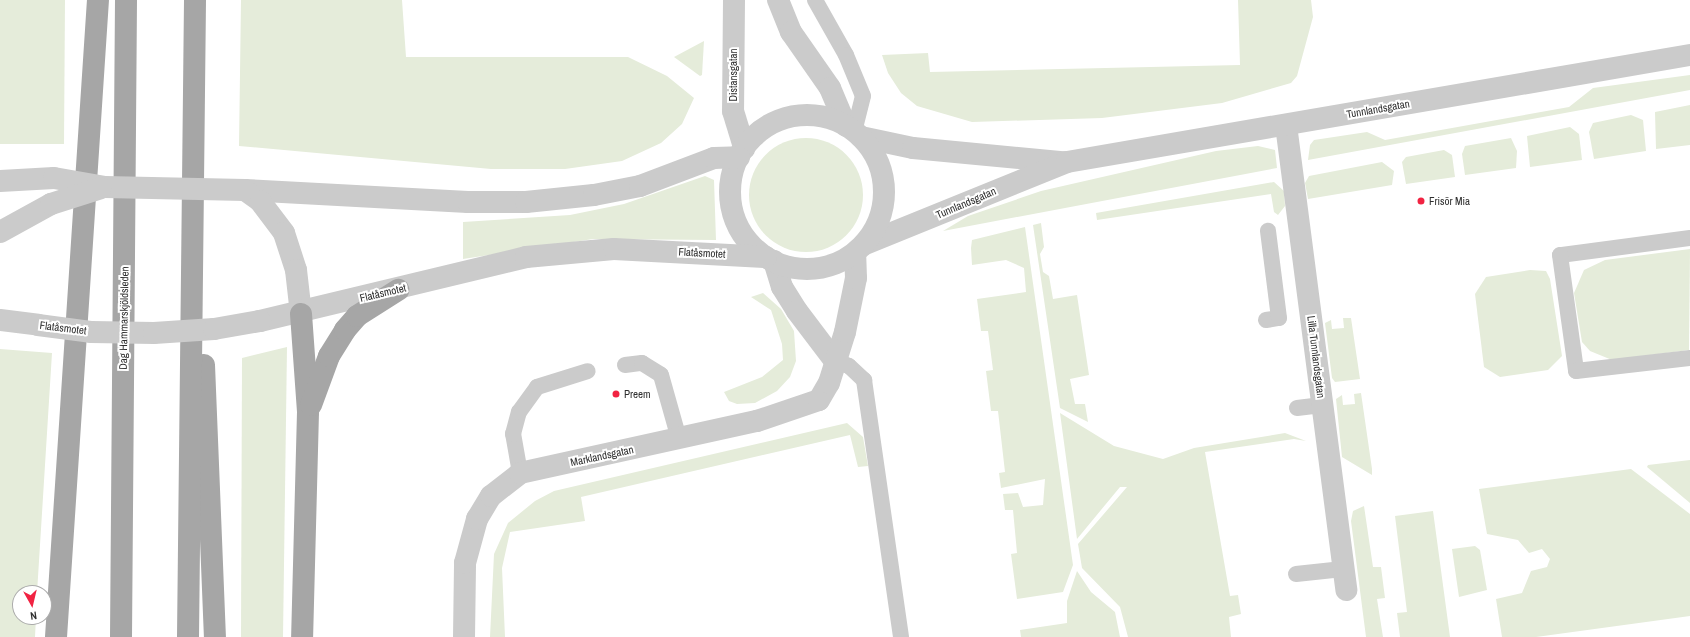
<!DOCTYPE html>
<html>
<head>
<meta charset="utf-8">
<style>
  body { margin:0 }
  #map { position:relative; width:1690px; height:637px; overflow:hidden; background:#fff; font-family:"Archivo Narrow",sans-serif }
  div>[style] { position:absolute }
  .green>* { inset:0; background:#e5ecda }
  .round { border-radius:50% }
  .service>* { height:16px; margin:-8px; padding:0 8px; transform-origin:8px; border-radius:8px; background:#cbcbcb }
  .minor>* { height:22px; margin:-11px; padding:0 11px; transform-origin:11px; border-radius:11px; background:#cbcbcb }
  .tertiary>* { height:22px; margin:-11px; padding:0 11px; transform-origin:11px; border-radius:11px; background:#cbcbcb }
  .tertiary>.ring { margin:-11px; padding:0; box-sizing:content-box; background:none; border:22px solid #cbcbcb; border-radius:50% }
  .primary>* { height:22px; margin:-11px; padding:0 11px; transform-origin:11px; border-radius:11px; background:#a6a6a6 }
  .tertiary-bridge>* { height:22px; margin:-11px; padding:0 11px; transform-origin:11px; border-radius:11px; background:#cbcbcb }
  .dots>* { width:11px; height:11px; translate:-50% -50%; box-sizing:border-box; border:2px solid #fff; border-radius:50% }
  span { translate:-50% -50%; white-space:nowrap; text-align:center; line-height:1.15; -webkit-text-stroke:4px #fff; paint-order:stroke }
  .street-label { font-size:11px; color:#2e2e2e }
  .poi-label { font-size:11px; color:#2e2e2e }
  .left { translate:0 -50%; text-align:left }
  .north { position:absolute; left:12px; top:585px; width:40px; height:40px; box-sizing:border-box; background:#fff; border:1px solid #ababab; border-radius:50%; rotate:172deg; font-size:11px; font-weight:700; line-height:16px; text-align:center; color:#2e2e2e }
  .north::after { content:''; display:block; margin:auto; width:14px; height:18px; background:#f12342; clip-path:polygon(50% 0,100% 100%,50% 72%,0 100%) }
</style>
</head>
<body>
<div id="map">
  <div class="green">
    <div style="clip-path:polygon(0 0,65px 0,64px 144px,0 144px)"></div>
    <div style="clip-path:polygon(241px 0,402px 0,406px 57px,628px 57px,667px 76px,694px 98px,682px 124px,661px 143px,622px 161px,565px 169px,491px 169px,239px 146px)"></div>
    <div style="clip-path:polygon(1238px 0,1311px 0,1313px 17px,1297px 76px,1291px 83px,1222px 103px,1102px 118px,972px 122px,917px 106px,901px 93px,888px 73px,882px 55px,928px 53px,930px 72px,1240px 65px)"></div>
    <div style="clip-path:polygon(704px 41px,702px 75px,700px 76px,674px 57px)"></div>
    <div style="clip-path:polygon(1690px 75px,1690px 90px,1308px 160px,1310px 145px,1314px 140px,1367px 132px,1385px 140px,1569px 107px,1593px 88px)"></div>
    <div style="clip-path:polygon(1690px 105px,1690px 145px,1656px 149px,1655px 112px)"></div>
    <div style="clip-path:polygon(1631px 115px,1643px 120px,1646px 151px,1594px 159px,1589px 132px,1593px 123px)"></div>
    <div style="clip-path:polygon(1570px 127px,1579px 134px,1582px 160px,1530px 167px,1527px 136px)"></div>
    <div class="round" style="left:749px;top:138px;width:114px;height:114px"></div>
    <div style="clip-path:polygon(1511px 138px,1517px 151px,1516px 168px,1465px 175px,1462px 154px,1465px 146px)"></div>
    <div style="clip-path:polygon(1258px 146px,1275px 150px,1277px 168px,943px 231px,968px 216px,1041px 191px,1216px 151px)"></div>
    <div style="clip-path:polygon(1444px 150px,1452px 155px,1455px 177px,1406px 184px,1402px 162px,1406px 157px)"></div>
    <div style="clip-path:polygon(1382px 162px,1394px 171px,1392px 185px,1308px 199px,1305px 183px,1309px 176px)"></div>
    <div style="clip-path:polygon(705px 176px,714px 180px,716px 240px,593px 239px,463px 259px,463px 222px,570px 215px,624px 204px)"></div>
    <div style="clip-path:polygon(1274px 182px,1284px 191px,1285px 206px,1278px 215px,1274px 212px,1271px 194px,1097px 220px,1096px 213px)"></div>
    <div style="clip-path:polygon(1041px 223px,1044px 247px,1040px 254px,1043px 272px,1049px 276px,1053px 299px,1077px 295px,1089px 375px,1070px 379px,1075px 404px,1085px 404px,1088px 422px,1060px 408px,1033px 225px)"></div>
    <div style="clip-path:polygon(1025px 227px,1073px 565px,1063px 592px,1017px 599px,1011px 554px,1017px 553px,1013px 510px,1005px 510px,1003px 494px,1018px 493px,1023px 507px,1043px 505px,1045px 479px,1001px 488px,999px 473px,1005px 472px,998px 411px,991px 411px,986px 371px,993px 370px,988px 331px,981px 331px,977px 299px,1026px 292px,1024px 268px,1006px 260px,972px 265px,971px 248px,972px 240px)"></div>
    <div style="clip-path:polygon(1690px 249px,1689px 350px,1612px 360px,1590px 351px,1582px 342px,1574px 293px,1584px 270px,1605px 260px)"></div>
    <div style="clip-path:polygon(1530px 270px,1546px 271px,1550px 279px,1562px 356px,1548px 370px,1500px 377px,1484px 367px,1475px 294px,1486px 277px)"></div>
    <div style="clip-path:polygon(763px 293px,781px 309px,794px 331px,796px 361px,790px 377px,777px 391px,755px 403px,737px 404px,729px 401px,724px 392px,762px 377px,783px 360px,782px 344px,771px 310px,751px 297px)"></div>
    <div style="clip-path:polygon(1343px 318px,1351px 318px,1360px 379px,1335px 382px,1332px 378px,1325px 323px,1331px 320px,1332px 329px,1344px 328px)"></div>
    <div style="clip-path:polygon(287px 347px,283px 637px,241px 637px,242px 358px)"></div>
    <div style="clip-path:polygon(0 349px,52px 353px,37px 593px,20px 593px,20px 617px,36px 617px,35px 637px,0 637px)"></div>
    <div style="clip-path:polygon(1361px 393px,1372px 469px,1372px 475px,1342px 457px,1336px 399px,1342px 395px,1343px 405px,1355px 404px,1354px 394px)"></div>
    <div style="clip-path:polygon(1060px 413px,1114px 446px,1163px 459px,1194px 448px,1285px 433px,1306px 441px,1294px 439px,1205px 452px,1230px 596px,1238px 595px,1241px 614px,1229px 617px,1231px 637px,1128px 637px,1120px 607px,1082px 568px,1078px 544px,1127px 487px,1120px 487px,1077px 539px)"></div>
    <div style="clip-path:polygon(847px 423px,863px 437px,868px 466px,858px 467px,850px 435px,581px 497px,585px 521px,510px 532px,502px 568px,505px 637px,490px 637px,494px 554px,508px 523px,535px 501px,554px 491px)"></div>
    <div style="clip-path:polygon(1690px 460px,1690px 503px,1647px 467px,1648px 465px)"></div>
    <div style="clip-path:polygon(1631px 469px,1690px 514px,1690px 616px,1536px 637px,1502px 637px,1496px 599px,1522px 593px,1531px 571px,1547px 567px,1550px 559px,1542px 549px,1529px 553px,1518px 540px,1487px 534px,1479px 489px)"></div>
    <div style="clip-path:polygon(1364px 506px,1373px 567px,1381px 567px,1385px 598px,1377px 599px,1383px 637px,1366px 637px,1351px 521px,1353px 511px)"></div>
    <div style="clip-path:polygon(1433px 511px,1450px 637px,1400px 637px,1397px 613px,1407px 612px,1395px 516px)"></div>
    <div style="clip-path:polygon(1475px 546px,1480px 550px,1487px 590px,1459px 597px,1452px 549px)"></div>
    <div style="clip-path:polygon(1077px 571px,1091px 592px,1115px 612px,1120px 637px,1021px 637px,1020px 630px,1067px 623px,1067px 601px)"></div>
  </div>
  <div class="service">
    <div style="left:815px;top:0;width:63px;rotate:60.6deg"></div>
    <div style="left:846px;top:55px;width:44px;rotate:67.5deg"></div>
    <div style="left:863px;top:96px;width:36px;rotate:104deg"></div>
    <div style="left:1690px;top:238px;width:131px;rotate:172.5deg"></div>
    <div style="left:1560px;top:255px;width:117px;rotate:82.1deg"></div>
    <div style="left:1576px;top:371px;width:115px;rotate:-6.5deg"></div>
    <div style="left:1266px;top:320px;width:13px;rotate:-9deg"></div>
    <div style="left:1279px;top:318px;width:88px;rotate:-97.2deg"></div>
    <div style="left:834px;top:360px;width:16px;rotate:22deg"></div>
    <div style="left:849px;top:366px;width:21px;rotate:43deg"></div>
    <div style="left:864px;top:380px;width:260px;rotate:81.8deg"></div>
    <div style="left:625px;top:365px;width:17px;rotate:-7deg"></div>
    <div style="left:642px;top:363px;width:22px;rotate:32deg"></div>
    <div style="left:661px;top:375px;width:66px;rotate:74.3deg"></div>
    <div style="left:1297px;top:408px;width:25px;rotate:-7deg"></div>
    <div style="left:520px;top:473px;width:40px;rotate:-100deg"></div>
    <div style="left:513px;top:434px;width:23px;rotate:-75deg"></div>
    <div style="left:519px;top:412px;width:31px;rotate:-54deg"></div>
    <div style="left:537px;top:387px;width:53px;rotate:-17.4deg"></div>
    <div style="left:1296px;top:574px;width:47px;rotate:-6.1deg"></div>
  </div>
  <div class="minor">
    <div style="left:1286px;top:125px;width:469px;rotate:82.6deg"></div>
    <div style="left:861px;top:137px;width:53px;rotate:11.9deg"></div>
    <div style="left:913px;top:148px;width:150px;rotate:5.4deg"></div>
    <div style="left:865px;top:244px;width:218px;rotate:-22.1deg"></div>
    <div style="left:1067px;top:162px;width:632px;rotate:-9.75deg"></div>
    <div style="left:774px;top:261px;width:27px;rotate:73deg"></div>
    <div style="left:782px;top:287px;width:28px;rotate:58deg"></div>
    <div style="left:797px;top:311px;width:61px;rotate:52.9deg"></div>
    <div style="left:464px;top:637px;width:74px;rotate:-89.2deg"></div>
    <div style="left:465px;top:563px;width:46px;rotate:-74.7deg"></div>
    <div style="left:477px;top:519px;width:27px;rotate:-59deg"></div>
    <div style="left:491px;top:496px;width:37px;rotate:-38deg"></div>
    <div style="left:520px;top:473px;width:243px;rotate:-12.4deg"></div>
    <div style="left:757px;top:421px;width:65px;rotate:-18.7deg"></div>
    <div style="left:819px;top:400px;width:20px;rotate:-60deg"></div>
    <div style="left:829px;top:383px;width:53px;rotate:-72.6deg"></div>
    <div style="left:845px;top:332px;width:55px;rotate:-78.5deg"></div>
    <div style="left:856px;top:278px;width:25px;rotate:-92deg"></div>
  </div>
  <div class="tertiary">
    <div style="left:734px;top:0;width:111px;rotate:90.5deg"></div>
    <div style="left:733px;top:111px;width:39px;rotate:73deg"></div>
    <div style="left:778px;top:0;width:35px;rotate:68deg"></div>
    <div style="left:791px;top:32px;width:68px;rotate:55.1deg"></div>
    <div style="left:830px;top:88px;width:41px;rotate:67.2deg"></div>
    <div class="ring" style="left:730px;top:115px;width:132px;height:132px"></div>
    <div style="left:0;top:181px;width:54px;rotate:-3.2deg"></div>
    <div style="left:245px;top:190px;width:223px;rotate:3.1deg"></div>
    <div style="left:468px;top:202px;width:58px"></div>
    <div style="left:526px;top:202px;width:68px;rotate:-5.9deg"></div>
    <div style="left:594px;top:195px;width:47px;rotate:-11.1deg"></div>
    <div style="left:640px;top:186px;width:79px;rotate:-20.7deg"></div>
    <div style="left:714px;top:158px;width:25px;rotate:-2deg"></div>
    <div style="left:245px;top:190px;width:19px;rotate:36deg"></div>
    <div style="left:260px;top:201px;width:40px;rotate:53deg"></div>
    <div style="left:284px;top:233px;width:39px;rotate:72deg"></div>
    <div style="left:296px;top:270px;width:44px;rotate:83.5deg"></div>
    <div style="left:0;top:232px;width:58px;rotate:-28.8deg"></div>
    <div style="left:0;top:320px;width:38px;rotate:7deg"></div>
    <div style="left:260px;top:321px;width:274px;rotate:-13.5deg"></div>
    <div style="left:526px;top:257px;width:88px;rotate:-5.2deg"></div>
    <div style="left:614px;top:249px;width:152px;rotate:3deg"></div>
  </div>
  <div class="primary">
    <div style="left:301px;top:314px;width:98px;rotate:85.9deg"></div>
    <div style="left:308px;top:412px;width:225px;rotate:91.5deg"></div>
    <div style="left:204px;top:365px;width:272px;rotate:87.7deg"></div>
    <div style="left:311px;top:405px;width:52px;rotate:-69.8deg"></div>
    <div style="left:329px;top:356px;width:31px;rotate:-58deg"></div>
    <div style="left:345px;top:330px;width:18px;rotate:-49deg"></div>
    <div style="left:357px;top:316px;width:49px;rotate:-32.4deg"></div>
    <div style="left:56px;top:637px;width:638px;rotate:-86.23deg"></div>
    <div style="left:121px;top:637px;width:637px;rotate:-89.55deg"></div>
    <div style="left:188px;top:637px;width:637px;rotate:-89.37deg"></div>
  </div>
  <div class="tertiary-bridge">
    <div style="left:54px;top:178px;width:52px;rotate:10deg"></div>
    <div style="left:105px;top:187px;width:140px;rotate:1.2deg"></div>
    <div style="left:51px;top:204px;width:52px;rotate:-17.7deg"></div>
    <div style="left:38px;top:325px;width:53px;rotate:7.5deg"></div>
    <div style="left:91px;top:332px;width:63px;rotate:0.9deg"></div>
    <div style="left:154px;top:333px;width:60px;rotate:-3.8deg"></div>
    <div style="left:214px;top:329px;width:47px;rotate:-9.9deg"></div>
  </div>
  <div class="dots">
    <div style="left:1421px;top:201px;background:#f12342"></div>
    <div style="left:616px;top:394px;background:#f12342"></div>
  </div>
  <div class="street-label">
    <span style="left:733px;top:75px;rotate:-90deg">Distansgatan</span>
    <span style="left:1378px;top:109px;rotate:-10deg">Tunnlandsgatan</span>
    <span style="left:966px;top:203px;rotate:-23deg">Tunnlandsgatan</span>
    <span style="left:702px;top:253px;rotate:3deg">Flatåsmotet</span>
    <span style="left:383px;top:293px;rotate:-13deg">Flatåsmotet</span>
    <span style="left:124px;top:318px;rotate:-89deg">Dag Hammarskjöldsleden</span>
    <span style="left:63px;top:328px;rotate:7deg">Flatåsmotet</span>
    <span style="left:1316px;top:357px;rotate:83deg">Lilla Tunnlandsgatan</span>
    <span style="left:602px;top:456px;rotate:-12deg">Marklandsgatan</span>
  </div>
  <div class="poi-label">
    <span class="left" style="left:1429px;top:201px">Frisör Mia</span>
    <span class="left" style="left:624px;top:394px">Preem</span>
  </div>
  <div class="north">N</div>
</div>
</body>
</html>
